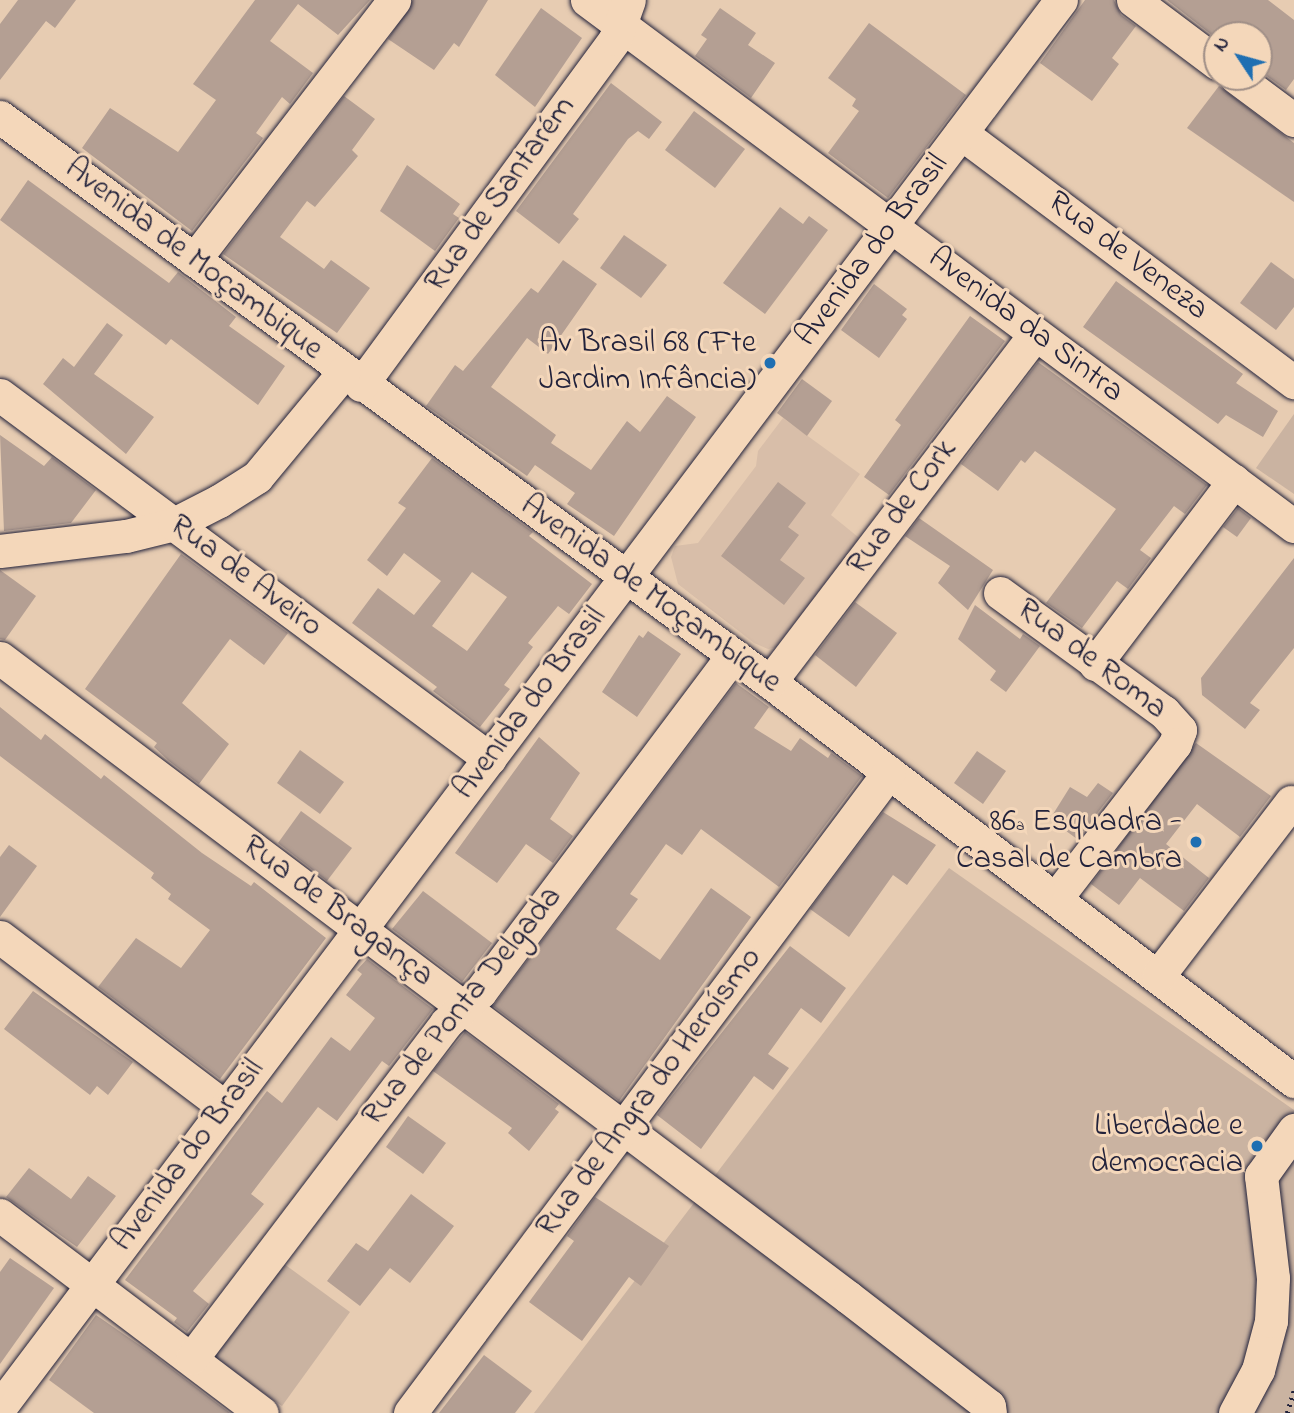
<!DOCTYPE html>
<html>
<head>
<meta charset="utf-8">
<style>
  body { margin:0 }
  #map { position:relative; width:1294px; height:1413px; overflow:hidden; background:#e7ccb2; font-family:"Indie Flower",sans-serif }
  div>[style] { position:absolute }
  .built>* { inset:0; background:#d8bea9 }
  .green>* { inset:0; background:#cab3a1 }
  .building>* { inset:0; background:#b49f93 }
  .path>* { height:4.5px; margin-top:-2.25px; transform-origin:0; background:repeating-linear-gradient(90deg,#22223b 0 2px,transparent 0 7px) }
  .roads { filter:drop-shadow(0 0 2px #22223b) drop-shadow(0 0 2px #22223b) }
  .minor>* { height:33px; margin:-16.5px; padding:0 16.5px; transform-origin:16.5px; border-radius:16.5px; background:#f4d7ba }
  .dots>* { width:19px; height:19px; translate:-50% -50%; box-sizing:border-box; border:4px solid #f4d7ba; border-radius:50% }
  span { translate:-50% -50%; white-space:nowrap; text-align:center; line-height:1.15; -webkit-text-stroke:6px #f4d7ba; paint-order:stroke }
  .street-label { font-size:32px; color:#22223b }
  .poi-label { font-size:32px; color:#22223b }
  .right { translate:-100% -50%; text-align:right }
  .north { position:absolute; left:1203px; top:21px; width:70px; height:70px; box-sizing:border-box; background:#f4d7ba; border:2px solid #a08f87; border-radius:50%; rotate:306deg; font-size:19px; font-weight:700; line-height:28px; text-align:center; color:#22223b }
  .north::after { content:''; display:block; margin:auto; width:24px; height:32px; background:#1f6fb2; clip-path:polygon(50% 0,100% 100%,50% 72%,0 100%) }
</style>
</head>
<body>
<div id="map">
  <div class="built">
    <div style="clip-path:polygon(783px 418px,860px 474px,831px 515px,863px 541px,778px 647px,768px 649px,754px 643px,678px 584px,671px 557px,675px 546px,698px 543px,756px 466px,758px 451px)"></div>
  </div>
  <div class="green">
    <div style="clip-path:polygon(1294px 414px,1294px 494px,1256px 468px)"></div>
    <div style="clip-path:polygon(949px 868px,1294px 1110px,1294px 1413px,534px 1413px)"></div>
    <div style="clip-path:polygon(280px 1261px,350px 1312px,282px 1406px,212px 1356px)"></div>
  </div>
  <div class="building">
    <div style="clip-path:polygon(18px 0,76px 0,55px 28px,46px 21px,0 80px,0 24px)"></div>
    <div style="clip-path:polygon(255px 0,370px 0,338px 35px,298px 4px,270px 41px,313px 73px,290px 104px,282px 97px,256px 133px,263px 138px,192px 231px,82px 148px,110px 108px,178px 152px,216px 100px,193px 84px)"></div>
    <div style="clip-path:polygon(413px 0,488px 0,459px 47px,454px 43px,434px 70px,388px 39px)"></div>
    <div style="clip-path:polygon(1085px 0,1114px 0,1121px 15px,1136px 26px,1112px 58px,1119px 64px,1092px 101px,1040px 63px)"></div>
    <div style="clip-path:polygon(1167px 0,1268px 0,1294px 20px,1294px 79px,1286px 90px,1259px 70px,1259px 35px,1212px 35px)"></div>
    <div style="clip-path:polygon(541px 8px,582px 38px,535px 107px,495px 75px)"></div>
    <div style="clip-path:polygon(720px 8px,756px 33px,748px 45px,775px 63px,751px 98px,695px 56px,707px 39px,701px 35px)"></div>
    <div style="clip-path:polygon(869px 23px,966px 95px,888px 198px,828px 153px,859px 111px,852px 106px,856px 99px,828px 78px)"></div>
    <div style="clip-path:polygon(611px 83px,662px 122px,649px 139px,638px 131px,628px 139px,573px 214px,579px 219px,559px 244px,516px 211px)"></div>
    <div style="clip-path:polygon(1219px 86px,1294px 143px,1294px 202px,1187px 128px)"></div>
    <div style="clip-path:polygon(344px 96px,375px 119px,352px 150px,358px 156px,315px 207px,307px 201px,280px 237px,324px 269px,331px 260px,370px 288px,337px 333px,223px 254px)"></div>
    <div style="clip-path:polygon(694px 111px,745px 149px,715px 188px,665px 150px)"></div>
    <div style="clip-path:polygon(407px 165px,460px 204px,453px 214px,459px 218px,435px 251px,380px 211px)"></div>
    <div style="clip-path:polygon(28px 180px,169px 283px,178px 272px,236px 317px,229px 326px,285px 366px,258px 405px,171px 339px,166px 345px,0 220px)"></div>
    <div style="clip-path:polygon(780px 207px,803px 224px,809px 216px,828px 230px,765px 314px,723px 283px)"></div>
    <div style="clip-path:polygon(624px 235px,667px 265px,641px 298px,600px 268px)"></div>
    <div style="clip-path:polygon(563px 260px,597px 284px,548px 354px,527px 338px,491px 387px,556px 435px,551px 443px,591px 470px,627px 421px,640px 432px,667px 396px,696px 417px,614px 536px,567px 504px,575px 493px,535px 465px,527px 476px,426px 406px,455px 365px,463px 371px,531px 288px,538px 293px)"></div>
    <div style="clip-path:polygon(1271px 262px,1294px 279px,1294px 307px,1276px 330px,1240px 303px)"></div>
    <div style="clip-path:polygon(1116px 281px,1243px 374px,1236px 383px,1278px 411px,1263px 437px,1226px 415px,1218px 424px,1083px 327px)"></div>
    <div style="clip-path:polygon(874px 284px,907px 309px,902px 315px,907px 319px,879px 358px,841px 330px)"></div>
    <div style="clip-path:polygon(970px 316px,1005px 341px,889px 495px,864px 477px,901px 425px,895px 420px)"></div>
    <div style="clip-path:polygon(107px 323px,123px 335px,94px 374px,154px 417px,126px 454px,43px 384px,63px 358px,74px 367px)"></div>
    <div style="clip-path:polygon(1038px 362px,1207px 485px,1185px 514px,1174px 506px,1140px 550px,1151px 558px,1128px 589px,1117px 581px,1082px 628px,1046px 603px,1116px 509px,1035px 451px,1025px 463px,1021px 460px,998px 491px,961px 464px)"></div>
    <div style="clip-path:polygon(802px 379px,832px 401px,807px 436px,777px 413px)"></div>
    <div style="clip-path:polygon(0 435px,44px 466px,52px 457px,96px 490px,71px 523px,4px 531px)"></div>
    <div style="clip-path:polygon(evenodd,432px 458px,533px 532px,529px 536px,592px 584px,569px 614px,558px 606px,528px 643px,533px 647px,504px 685px,510px 689px,480px 727px,433px 691px,437px 687px,352px 623px,378px 588px,414px 615px,441px 581px,404px 553px,387px 576px,367px 560px,406px 508px,398px 503px,432px 458px,472px 572px,507px 597px,467px 651px,432px 626px,472px 572px)"></div>
    <div style="clip-path:polygon(778px 482px,806px 503px,788px 527px,799px 535px,780px 560px,805px 578px,784px 605px,721px 556px)"></div>
    <div style="clip-path:polygon(1238px 508px,1251px 518px,1237px 537px,1223px 527px)"></div>
    <div style="clip-path:polygon(919px 518px,993px 570px,968px 610px,938px 583px,950px 566px,905px 536px)"></div>
    <div style="clip-path:polygon(181px 554px,288px 633px,264px 665px,230px 639px,182px 703px,229px 744px,199px 784px,169px 761px,154px 747px,157px 743px,85px 689px)"></div>
    <div style="clip-path:polygon(1294px 558px,1294px 648px,1250px 703px,1260px 710px,1245px 729px,1202px 695px,1201px 678px)"></div>
    <div style="clip-path:polygon(0 570px,36px 596px,5px 640px,0 639px)"></div>
    <div style="clip-path:polygon(855px 602px,897px 633px,856px 687px,815px 655px)"></div>
    <div style="clip-path:polygon(975px 605px,1020px 639px,1023px 634px,1040px 646px,1006px 692px,990px 680px,996px 671px,958px 639px)"></div>
    <div style="clip-path:polygon(648px 631px,681px 654px,637px 717px,602px 692px,639px 635px,643px 638px)"></div>
    <div style="clip-path:polygon(736px 683px,769px 707px,754px 728px,791px 751px,800px 738px,828px 758px,831px 753px,862px 776px,779px 887px,701px 829px,682px 855px,666px 844px,630px 894px,638px 899px,616px 929px,660px 960px,711px 888px,751px 917px,619px 1101px,493px 1006px)"></div>
    <div style="clip-path:polygon(0 707px,41px 740px,45px 734px,101px 779px,104px 775px,202px 853px,251px 886px,254px 882px,326px 938px,220px 1079px,98px 987px,136px 938px,181px 968px,210px 930px,168px 899px,171px 894px,151px 878px,154px 873px,0 756px)"></div>
    <div style="clip-path:polygon(539px 737px,580px 773px,550px 819px,573px 836px,553px 863px,526px 844px,497px 883px,455px 853px)"></div>
    <div style="clip-path:polygon(1196px 743px,1271px 796px,1240px 837px,1197px 804px,1166px 844px,1209px 878px,1184px 911px,1140px 878px,1119px 905px,1091px 884px)"></div>
    <div style="clip-path:polygon(300px 750px,344px 782px,320px 814px,277px 783px)"></div>
    <div style="clip-path:polygon(977px 751px,1006px 771px,983px 804px,954px 783px)"></div>
    <div style="clip-path:polygon(1098px 783px,1113px 793px,1077px 839px,1050px 819px,1070px 787px,1087px 797px)"></div>
    <div style="clip-path:polygon(301px 811px,352px 848px,327px 881px,278px 843px)"></div>
    <div style="clip-path:polygon(883px 812px,936px 845px,907px 885px,893px 875px,849px 937px,810px 909px)"></div>
    <div style="clip-path:polygon(9px 845px,37px 866px,0 917px,0 857px)"></div>
    <div style="clip-path:polygon(423px 891px,492px 943px,462px 982px,392px 929px)"></div>
    <div style="clip-path:polygon(790px 946px,846px 988px,821px 1023px,801px 1008px,768px 1054px,789px 1068px,773px 1090px,754px 1076px,701px 1149px,657px 1115px)"></div>
    <div style="clip-path:polygon(367px 959px,433px 1009px,389px 1066px,382px 1061px,337px 1121px,318px 1107px,251px 1194px,264px 1204px,193px 1291px,209px 1304px,187px 1332px,174px 1322px,177px 1318px,125px 1280px,267px 1091px,282px 1103px,331px 1037px,350px 1051px,375px 1018px,346px 995px,362px 974px,357px 970px)"></div>
    <div style="clip-path:polygon(33px 991px,133px 1062px,108px 1095px,97px 1086px,90px 1095px,4px 1029px)"></div>
    <div style="clip-path:polygon(465px 1032px,559px 1104px,555px 1109px,559px 1112px,529px 1151px,508px 1133px,512px 1128px,433px 1071px)"></div>
    <div style="clip-path:polygon(408px 1116px,446px 1143px,423px 1174px,386px 1147px)"></div>
    <div style="clip-path:polygon(29px 1168px,71px 1199px,88px 1176px,116px 1196px,77px 1247px,6px 1197px)"></div>
    <div style="clip-path:polygon(411px 1194px,454px 1226px,410px 1283px,390px 1268px,360px 1306px,327px 1281px,356px 1243px,368px 1251px)"></div>
    <div style="clip-path:polygon(595px 1197px,669px 1246px,641px 1286px,629px 1277px,582px 1341px,529px 1302px,574px 1241px,567px 1236px)"></div>
    <div style="clip-path:polygon(10px 1258px,54px 1288px,0 1364px,0 1272px)"></div>
    <div style="clip-path:polygon(96px 1315px,151px 1353px,230px 1413px,94px 1413px,49px 1380px)"></div>
    <div style="clip-path:polygon(484px 1355px,532px 1391px,515px 1413px,439px 1413px)"></div>
  </div>
  <div class="path">
    <div style="left:1287px;top:1413px;width:24px;rotate:-73deg"></div>
  </div>
  <div class="roads">
    <div class="minor">
      <div style="left:587px;top:0;width:881px;rotate:36.65deg"></div>
      <div style="left:1133px;top:0;width:105px;rotate:36.9deg"></div>
      <div style="left:1236px;top:77px;width:72px;rotate:36.6deg"></div>
      <div style="left:0;top:117px;width:955px;rotate:36.27deg"></div>
      <div style="left:770px;top:682px;width:659px;rotate:37.29deg"></div>
      <div style="left:961px;top:133px;width:416px;rotate:36.8deg"></div>
      <div style="left:194px;top:260px;width:328px;rotate:-52.4deg"></div>
      <div style="left:361px;top:385px;width:429px;rotate:-53.7deg"></div>
      <div style="left:615px;top:39px;width:41px;rotate:-70.3deg"></div>
      <div style="left:0;top:395px;width:610px;rotate:36.61deg"></div>
      <div style="left:0;top:551px;width:127px;rotate:-6.8deg"></div>
      <div style="left:126px;top:536px;width:49px;rotate:-14deg"></div>
      <div style="left:174px;top:524px;width:51px;rotate:-27.1deg"></div>
      <div style="left:219px;top:501px;width:45px;rotate:-32.3deg"></div>
      <div style="left:257px;top:477px;width:136px;rotate:-50.4deg"></div>
      <div style="left:1000px;top:593px;width:203px;rotate:36deg"></div>
      <div style="left:1164px;top:712px;width:24px;rotate:48deg"></div>
      <div style="left:1180px;top:730px;width:15px;rotate:110deg"></div>
      <div style="left:1175px;top:744px;width:195px;rotate:127.7deg"></div>
      <div style="left:0;top:658px;width:1062px;rotate:37deg"></div>
      <div style="left:848px;top:1297px;width:178px;rotate:37.7deg"></div>
      <div style="left:989px;top:1406px;width:7px;rotate:82deg"></div>
      <div style="left:1095px;top:664px;width:230px;rotate:-52.8deg"></div>
      <div style="left:770px;top:682px;width:437px;rotate:-52.7deg"></div>
      <div style="left:0;top:937px;width:283px;rotate:37.1deg"></div>
      <div style="left:1158px;top:976px;width:219px;rotate:-52.6deg"></div>
      <div style="left:0;top:1215px;width:328px;rotate:37.1deg"></div>
      <div style="left:192px;top:1358px;width:420px;rotate:-52.8deg"></div>
      <div style="left:446px;top:1023px;width:46px;rotate:-42.4deg"></div>
      <div style="left:480px;top:992px;width:421px;rotate:-53.1deg"></div>
      <div style="left:0;top:1407px;width:1762px;rotate:-52.98deg"></div>
      <div style="left:410px;top:1413px;width:800px;rotate:-53.23deg"></div>
      <div style="left:1235px;top:1413px;width:49px;rotate:-61.9deg"></div>
      <div style="left:1258px;top:1370px;width:51px;rotate:-75.1deg"></div>
      <div style="left:1271px;top:1321px;width:43px;rotate:-87.3deg"></div>
      <div style="left:1273px;top:1278px;width:103px;rotate:-96.7deg"></div>
      <div style="left:1261px;top:1176px;width:57px;rotate:-54.3deg"></div>
    </div>
  </div>
  <div class="dots">
    <div style="left:770px;top:363px;background:#1f6fb2"></div>
    <div style="left:1196px;top:842px;background:#1f6fb2"></div>
    <div style="left:1257px;top:1146px;background:#1f6fb2"></div>
  </div>
  <div class="street-label">
    <span style="left:501px;top:195px;rotate:-54deg">Rua de Santarém</span>
    <span style="left:873px;top:251px;rotate:-53deg">Avenida do Brasil</span>
    <span style="left:1127px;top:257px;rotate:37deg">Rua de Veneza</span>
    <span style="left:193px;top:260px;rotate:37deg">Avenida de Moçambique</span>
    <span style="left:1025px;top:326px;rotate:37deg">Avenida da Sintra</span>
    <span style="left:903px;top:508px;rotate:-53deg">Rua de Cork</span>
    <span style="left:245px;top:577px;rotate:37deg">Rua de Aveiro</span>
    <span style="left:650px;top:595px;rotate:36deg">Avenida de Moçambique</span>
    <span style="left:1091px;top:660px;rotate:37deg">Rua de Roma</span>
    <span style="left:531px;top:704px;rotate:-53deg">Avenida do Brasil</span>
    <span style="left:337px;top:912px;rotate:37deg">Rua de Bragança</span>
    <span style="left:463px;top:1007px;rotate:-51deg">Rua de Ponta Delgada</span>
    <span style="left:650px;top:1093px;rotate:-53deg">Rua de Angra do Heroísmo</span>
    <span style="left:189px;top:1156px;rotate:-53deg">Avenida do Brasil</span>
  </div>
  <div class="poi-label">
    <span class="right" style="left:756px;top:363px">Av Brasil 68 (Fte<br>Jardim Infância)</span>
    <span class="right" style="left:1182px;top:842px">86ª Esquadra -<br>Casal de Cambra</span>
    <span class="right" style="left:1243px;top:1146px">Liberdade e<br>democracia</span>
  </div>
  <div class="north">N</div>
</div>
</body>
</html>
